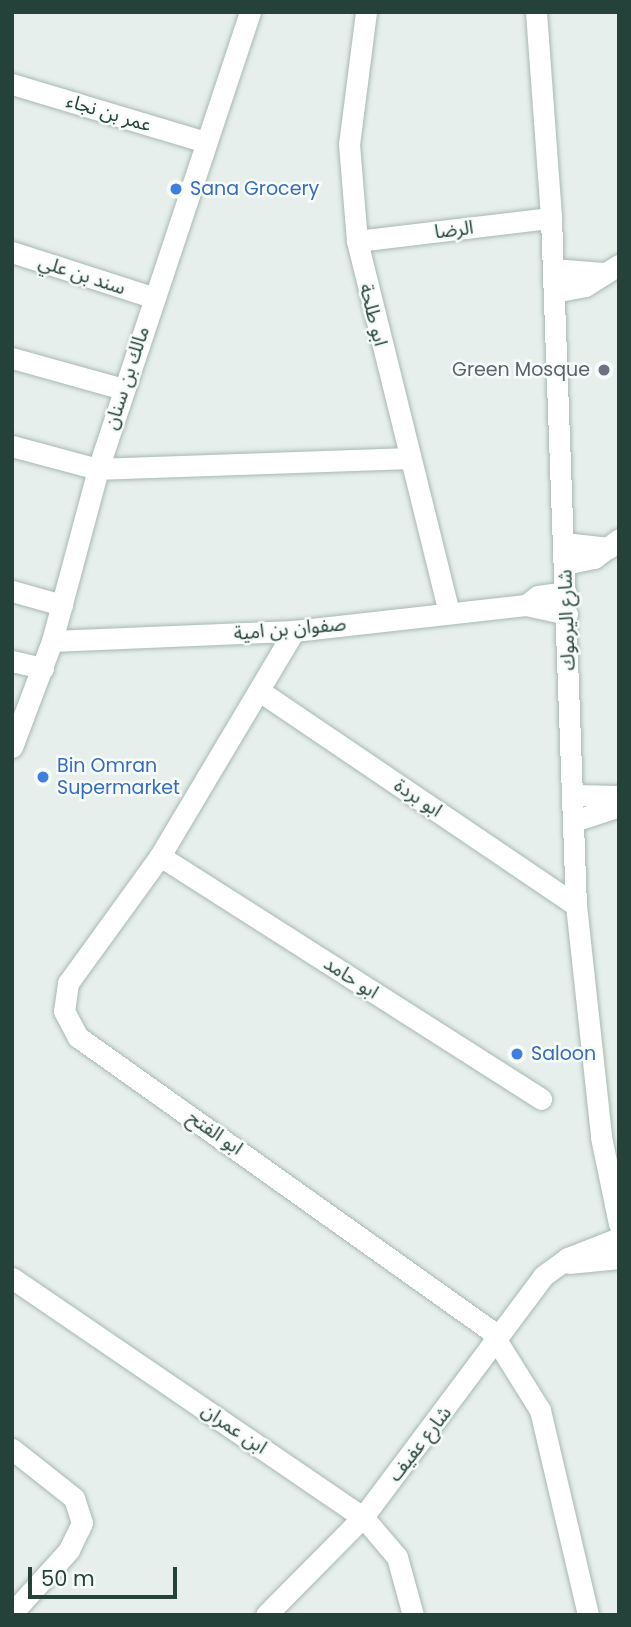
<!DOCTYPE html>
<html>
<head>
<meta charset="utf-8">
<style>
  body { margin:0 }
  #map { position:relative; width:631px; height:1627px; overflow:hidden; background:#e6efeb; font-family:Poppins,"Noto Sans Arabic",sans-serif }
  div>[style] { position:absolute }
  .roads { filter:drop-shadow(0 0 2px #a8b8b2) drop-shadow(0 0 2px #a8b8b2) }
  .minor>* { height:21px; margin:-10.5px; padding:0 10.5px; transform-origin:10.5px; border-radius:10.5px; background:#fff }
  .tertiary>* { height:21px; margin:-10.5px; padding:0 10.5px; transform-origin:10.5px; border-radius:10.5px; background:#fff }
  .dots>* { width:19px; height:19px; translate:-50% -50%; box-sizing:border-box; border:4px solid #f7fbf9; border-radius:50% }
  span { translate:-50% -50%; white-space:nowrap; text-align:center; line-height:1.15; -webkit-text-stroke:5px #f7fbf9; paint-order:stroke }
  .street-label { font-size:19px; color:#24423a }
  .shop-label { font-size:19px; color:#366cbe }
  .left { translate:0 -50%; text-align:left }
  .worship-label { font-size:19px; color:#5b616d }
  .right { translate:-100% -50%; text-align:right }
  .frame { position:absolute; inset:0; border:14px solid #24423a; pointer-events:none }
  .scale { position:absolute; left:28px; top:1567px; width:149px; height:32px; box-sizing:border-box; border:4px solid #24423a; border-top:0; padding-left:9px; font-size:21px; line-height:24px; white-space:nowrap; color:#24423a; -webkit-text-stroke:5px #f7fbf9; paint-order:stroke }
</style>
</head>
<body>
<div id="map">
  <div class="roads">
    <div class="minor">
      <div style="left:366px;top:12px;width:133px;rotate:97.3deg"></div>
      <div style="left:349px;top:144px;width:97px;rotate:85.3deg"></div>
      <div style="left:357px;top:241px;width:382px;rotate:76.1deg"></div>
      <div style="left:12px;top:84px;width:202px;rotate:16.7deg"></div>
      <div style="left:357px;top:241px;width:195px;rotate:-6.8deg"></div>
      <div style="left:12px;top:252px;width:147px;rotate:17.8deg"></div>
      <div style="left:553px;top:269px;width:50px;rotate:4.6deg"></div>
      <div style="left:554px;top:292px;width:32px;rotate:-11deg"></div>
      <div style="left:585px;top:286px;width:40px;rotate:-32deg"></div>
      <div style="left:12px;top:358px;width:115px;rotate:15.6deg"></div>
      <div style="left:12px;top:446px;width:89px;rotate:15deg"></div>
      <div style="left:98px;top:469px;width:310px;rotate:-2deg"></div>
      <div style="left:564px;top:543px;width:45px;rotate:6.3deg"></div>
      <div style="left:565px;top:564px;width:30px;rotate:-12deg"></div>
      <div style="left:594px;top:558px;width:31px;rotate:-37deg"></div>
      <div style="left:12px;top:591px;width:52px;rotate:15.6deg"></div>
      <div style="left:526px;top:605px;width:42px;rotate:12.4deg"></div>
      <div style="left:294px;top:631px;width:262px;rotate:120.8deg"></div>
      <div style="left:160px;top:856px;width:157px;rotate:125.9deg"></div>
      <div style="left:68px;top:983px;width:28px;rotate:98deg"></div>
      <div style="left:64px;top:1011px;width:30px;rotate:62deg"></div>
      <div style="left:78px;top:1037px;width:506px;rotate:35.42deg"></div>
      <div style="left:490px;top:1330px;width:94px;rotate:58deg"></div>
      <div style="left:540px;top:1410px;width:211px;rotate:76.8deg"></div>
      <div style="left:52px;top:641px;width:242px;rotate:-2.4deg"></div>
      <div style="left:294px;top:631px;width:233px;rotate:-6.4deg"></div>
      <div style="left:526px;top:605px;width:15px;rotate:-37deg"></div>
      <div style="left:538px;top:596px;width:28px;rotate:-8deg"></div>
      <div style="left:12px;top:661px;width:32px;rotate:13deg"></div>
      <div style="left:261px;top:692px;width:380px;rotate:34.1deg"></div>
      <div style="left:12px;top:747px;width:113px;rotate:-69.3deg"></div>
      <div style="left:52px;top:641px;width:178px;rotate:-75deg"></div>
      <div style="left:98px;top:469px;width:482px;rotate:-71.6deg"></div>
      <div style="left:573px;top:795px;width:46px;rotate:1.2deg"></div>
      <div style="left:574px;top:821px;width:47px;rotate:-18.4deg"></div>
      <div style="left:160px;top:856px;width:452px;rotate:32.5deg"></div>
      <div style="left:569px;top:1263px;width:50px;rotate:-5.7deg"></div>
      <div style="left:12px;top:1278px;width:425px;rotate:34.3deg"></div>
      <div style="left:363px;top:1517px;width:52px;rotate:49.6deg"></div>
      <div style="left:397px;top:1557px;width:60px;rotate:74.6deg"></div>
      <div style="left:12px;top:1449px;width:79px;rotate:38.3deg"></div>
      <div style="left:74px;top:1498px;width:26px;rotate:72deg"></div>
      <div style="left:82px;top:1523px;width:30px;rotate:116deg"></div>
      <div style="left:69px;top:1550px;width:85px;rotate:132.1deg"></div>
      <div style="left:266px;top:1615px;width:138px;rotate:-45.3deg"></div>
      <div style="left:363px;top:1517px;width:301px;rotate:-53.2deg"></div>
      <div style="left:543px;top:1276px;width:31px;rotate:-36deg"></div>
      <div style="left:568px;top:1258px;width:55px;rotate:-21.4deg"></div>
    </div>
    <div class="tertiary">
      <div style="left:536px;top:12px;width:207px;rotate:85.8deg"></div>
      <div style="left:551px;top:218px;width:687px;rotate:87.92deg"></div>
      <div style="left:576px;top:905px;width:233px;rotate:83.8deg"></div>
      <div style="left:601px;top:1137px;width:89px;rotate:78.3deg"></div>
    </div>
  </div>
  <div class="dots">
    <div style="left:176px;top:189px;background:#3f7fe0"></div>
    <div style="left:604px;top:370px;background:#6b7280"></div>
    <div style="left:43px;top:777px;background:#3f7fe0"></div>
    <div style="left:517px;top:1054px;background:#3f7fe0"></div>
  </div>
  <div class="street-label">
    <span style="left:109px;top:113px;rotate:17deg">عمر بن نجاء</span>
    <span style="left:454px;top:230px;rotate:-7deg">الرضا</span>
    <span style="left:82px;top:275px;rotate:18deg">سند بن علي</span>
    <span style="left:373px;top:315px;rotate:76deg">ابو طلحة</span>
    <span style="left:127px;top:378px;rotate:-72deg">مالك بن سنان</span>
    <span style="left:567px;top:620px;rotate:-92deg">شارع اليرموك</span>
    <span style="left:290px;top:629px;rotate:-5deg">صفوان بن امية</span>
    <span style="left:418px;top:798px;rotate:34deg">ابو بردة</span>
    <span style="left:351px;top:978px;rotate:33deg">ابو حامد</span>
    <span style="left:215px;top:1133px;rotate:35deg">ابو الفتح</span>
    <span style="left:234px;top:1429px;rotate:34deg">ابن عمران</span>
    <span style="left:420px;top:1444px;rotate:-52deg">شارع عفيف</span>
  </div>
  <div class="shop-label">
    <span class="left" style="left:190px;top:189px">Sana Grocery</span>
    <span class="left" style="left:57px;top:777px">Bin Omran<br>Supermarket</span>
    <span class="left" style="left:531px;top:1054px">Saloon</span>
  </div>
  <div class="worship-label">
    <span class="right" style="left:590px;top:370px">Green Mosque</span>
  </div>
  <div class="frame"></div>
  <div class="scale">50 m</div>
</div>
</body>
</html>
